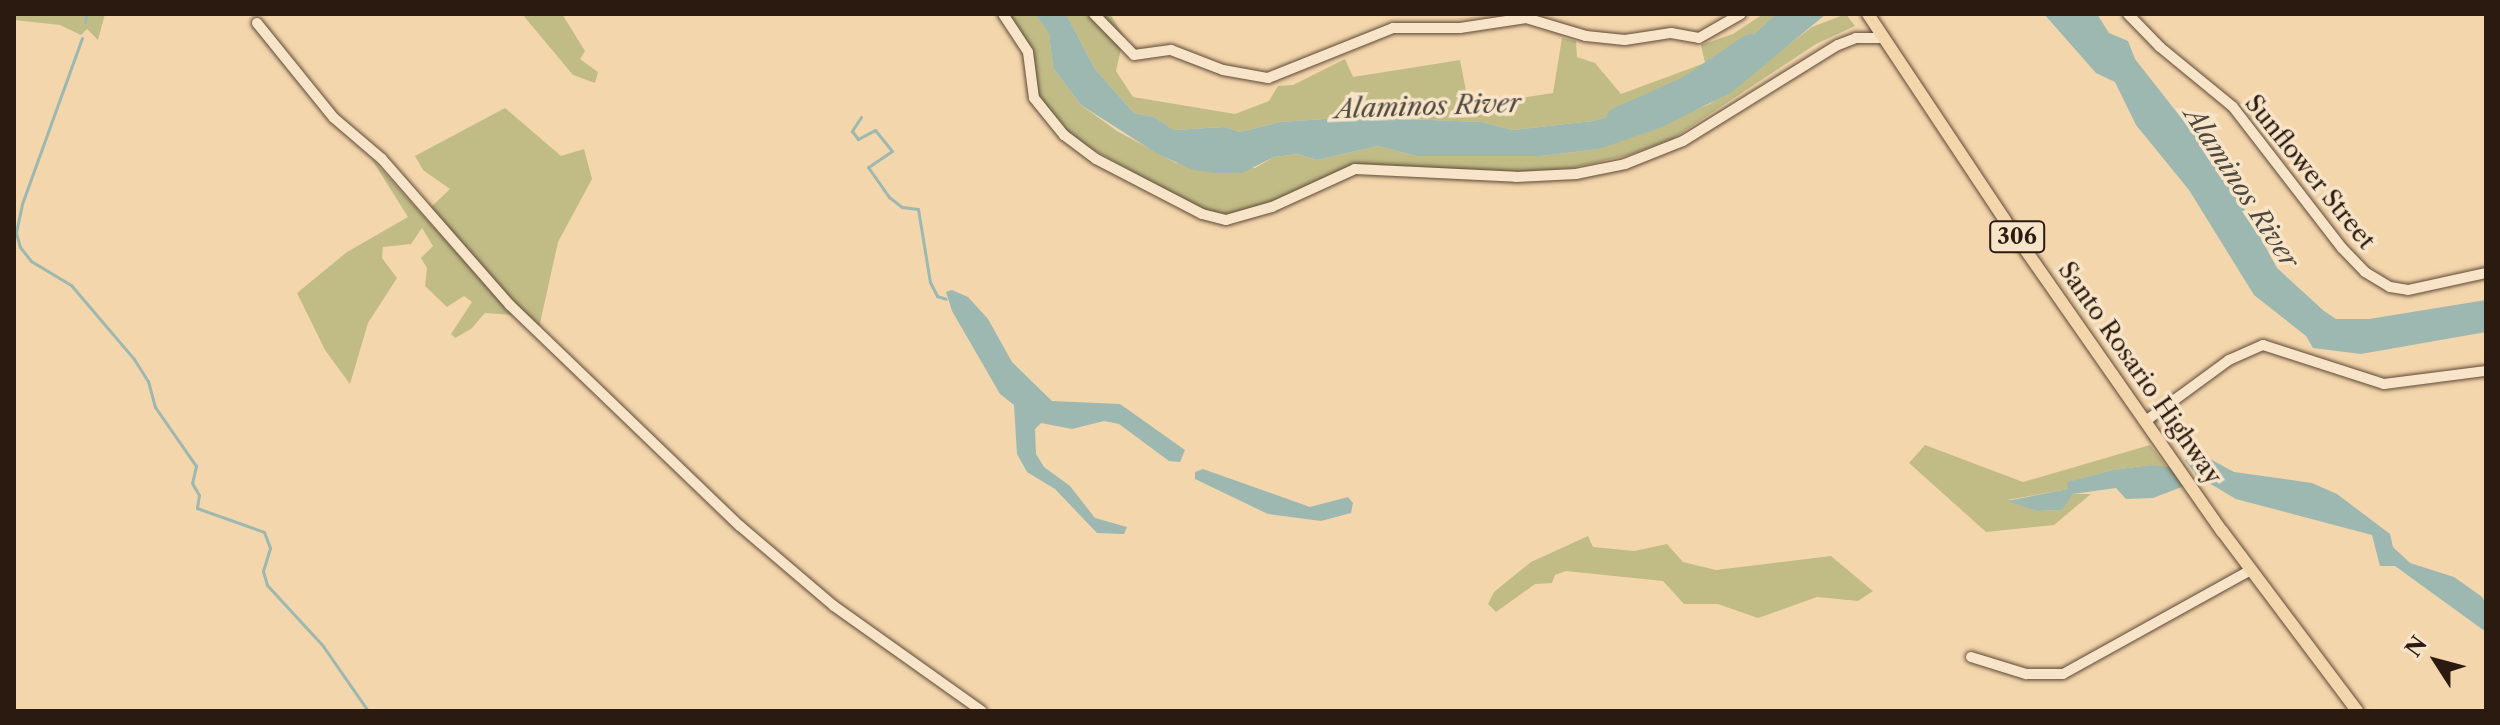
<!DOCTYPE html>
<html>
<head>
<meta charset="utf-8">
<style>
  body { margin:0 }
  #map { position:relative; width:2500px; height:725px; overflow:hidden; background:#f4d6ac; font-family:"Libre Caslon Text",serif }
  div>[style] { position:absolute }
  .green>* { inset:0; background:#c1bc86 }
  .water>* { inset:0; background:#9cb8b0 }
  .stream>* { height:3px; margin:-1.5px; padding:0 1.5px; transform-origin:1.5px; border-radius:1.5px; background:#9cb8b0 }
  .river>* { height:18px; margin:-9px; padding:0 9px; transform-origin:9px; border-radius:9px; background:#9cb8b0 }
  .roads { filter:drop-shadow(0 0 2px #5d4937) drop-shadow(0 0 2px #5d4937) }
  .minor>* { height:10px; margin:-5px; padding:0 5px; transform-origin:5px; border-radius:5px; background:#f8e4c9 }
  .major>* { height:12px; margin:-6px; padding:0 6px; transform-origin:6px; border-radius:6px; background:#f4d6ac }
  span { translate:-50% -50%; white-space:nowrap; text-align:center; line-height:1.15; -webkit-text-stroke:7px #f8e4c9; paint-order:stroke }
  .shield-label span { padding:2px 6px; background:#f8e4c9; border:2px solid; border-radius:6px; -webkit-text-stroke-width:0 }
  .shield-label { font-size:22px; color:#2b1a10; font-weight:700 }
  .street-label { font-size:24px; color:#2b1a10 }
  .water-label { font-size:26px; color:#4d4940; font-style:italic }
  .frame { position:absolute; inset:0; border:16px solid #2b1a10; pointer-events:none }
  .north { position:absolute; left:2396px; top:621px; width:80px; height:80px; -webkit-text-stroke:6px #f8e4c9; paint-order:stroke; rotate:306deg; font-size:22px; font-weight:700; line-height:32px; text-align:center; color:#2b1a10 }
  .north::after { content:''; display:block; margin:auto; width:28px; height:36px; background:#2b1a10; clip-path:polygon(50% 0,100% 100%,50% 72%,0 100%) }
</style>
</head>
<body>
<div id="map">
  <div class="green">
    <div style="clip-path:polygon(14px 14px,105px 14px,98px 40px,87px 29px,81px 35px,60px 25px,14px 20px)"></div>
    <div style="clip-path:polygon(522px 14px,562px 14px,585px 51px,580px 59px,598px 72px,595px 83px,573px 75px)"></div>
    <div style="clip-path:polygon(1006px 14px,1035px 14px,1049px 32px,1053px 68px,1081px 105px,1117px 131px,1176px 163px,1255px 168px,1274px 157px,1298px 154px,1317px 160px,1378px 146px,1417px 156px,1541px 156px,1599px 149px,1710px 104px,1812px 27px,1846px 14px,1855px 26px,1816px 44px,1672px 139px,1629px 155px,1572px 168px,1519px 172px,1371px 166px,1237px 215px,1213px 216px,1072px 138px,1038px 99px,1034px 63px)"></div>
    <div style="clip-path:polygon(1066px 14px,1110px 14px,1124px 36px,1116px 71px,1133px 97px,1235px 114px,1269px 101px,1278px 86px,1293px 85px,1345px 59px,1353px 77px,1460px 60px,1469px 106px,1553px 93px,1562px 38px,1576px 41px,1577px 57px,1595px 63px,1621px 94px,1705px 63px,1701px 45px,1733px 34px,1763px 14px,1776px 14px,1707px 77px,1649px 105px,1593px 121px,1513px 130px,1481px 122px,1353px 117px,1280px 122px,1240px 132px,1224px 127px,1174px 130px,1154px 117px,1134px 113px,1095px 69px)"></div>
    <div style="clip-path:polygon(505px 108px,561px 156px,584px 149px,592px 179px,558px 242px,539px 328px,428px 210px,450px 189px,423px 170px,415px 156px)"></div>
    <div style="clip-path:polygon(371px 158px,513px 315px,485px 313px,471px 329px,455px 338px,451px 334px,472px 302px,464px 296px,447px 307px,425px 286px,427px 268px,421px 258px,433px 246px,422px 228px,411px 244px,383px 247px,382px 258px,397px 278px,368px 323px,350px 384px,325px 350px,297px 293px,347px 252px,408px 217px)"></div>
    <div style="clip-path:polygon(1925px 445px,2023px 482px,2150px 445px,2168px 469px,2150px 465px,2113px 470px,2068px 482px,2068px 489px,2008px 500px,2037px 511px,2061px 510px,2073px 494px,2091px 494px,2054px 525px,1986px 532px,1909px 463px)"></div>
    <div style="clip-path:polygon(1588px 536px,1593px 547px,1634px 551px,1667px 544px,1683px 562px,1716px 570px,1831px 556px,1873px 591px,1858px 601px,1817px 597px,1758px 618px,1718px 604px,1684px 604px,1663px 581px,1566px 571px,1555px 575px,1552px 583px,1535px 584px,1496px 612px,1488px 604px,1494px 592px,1531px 562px)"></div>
  </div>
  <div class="water">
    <div style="clip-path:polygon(1035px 14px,1066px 14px,1095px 69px,1134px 113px,1154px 117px,1174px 130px,1224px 127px,1240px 132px,1280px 122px,1353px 117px,1481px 122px,1513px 130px,1593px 121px,1649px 105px,1707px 77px,1776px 14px,1826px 14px,1732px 92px,1662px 127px,1599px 149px,1541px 156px,1417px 156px,1378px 146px,1317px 160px,1298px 154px,1274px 157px,1242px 173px,1215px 173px,1193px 170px,1156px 153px,1081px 105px,1053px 68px,1049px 33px)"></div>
    <div style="clip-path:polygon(2044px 14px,2097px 14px,2109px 33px,2128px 41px,2135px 59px,2226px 175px,2277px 268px,2324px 311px,2336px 319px,2369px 319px,2486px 300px,2486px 332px,2361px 354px,2313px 348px,2306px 336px,2254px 295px,2189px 190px,2136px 125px,2115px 82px,2096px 73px)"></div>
    <div style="clip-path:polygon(952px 290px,968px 297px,988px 319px,1012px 362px,1052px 401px,1120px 404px,1185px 450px,1180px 462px,1169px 461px,1119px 424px,1104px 421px,1072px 429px,1041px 423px,1035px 429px,1036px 454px,1044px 467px,1070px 486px,1095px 518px,1127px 527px,1124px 534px,1097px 533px,1055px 489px,1027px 472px,1017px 454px,1014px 405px,1000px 394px,952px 311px,946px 292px)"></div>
    <div style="clip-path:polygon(2201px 454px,2234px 472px,2312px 483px,2337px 494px,2390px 534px,2393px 547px,2410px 563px,2454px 577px,2481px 596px,2486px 602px,2486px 632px,2395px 566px,2380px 566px,2372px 535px,2236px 499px,2197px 476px,2185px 460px)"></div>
    <div style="clip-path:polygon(2150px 465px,2175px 468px,2187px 485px,2153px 498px,2126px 499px,2116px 488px,2073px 494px,2062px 510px,2037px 511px,2007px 501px,2068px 489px,2067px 482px,2113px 470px)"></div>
    <div style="clip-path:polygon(1203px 469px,1310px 507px,1348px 497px,1353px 503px,1351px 513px,1321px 521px,1268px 514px,1195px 479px,1195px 472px)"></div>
  </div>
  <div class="stream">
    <div style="left:85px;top:22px;width:8px;rotate:-76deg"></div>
    <div style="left:82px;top:38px;width:177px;rotate:109.9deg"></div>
    <div style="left:22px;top:204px;width:30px;rotate:102deg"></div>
    <div style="left:16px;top:233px;width:15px;rotate:74deg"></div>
    <div style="left:20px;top:247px;width:18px;rotate:52deg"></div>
    <div style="left:31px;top:261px;width:47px;rotate:31deg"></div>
    <div style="left:71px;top:285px;width:97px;rotate:49.6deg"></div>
    <div style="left:134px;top:359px;width:26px;rotate:58deg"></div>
    <div style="left:148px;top:381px;width:27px;rotate:75deg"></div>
    <div style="left:155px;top:407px;width:72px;rotate:55.2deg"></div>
    <div style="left:196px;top:466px;width:17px;rotate:103deg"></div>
    <div style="left:192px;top:483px;width:14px;rotate:60deg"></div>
    <div style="left:199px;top:495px;width:13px;rotate:99deg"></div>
    <div style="left:197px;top:508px;width:71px;rotate:19.7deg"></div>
    <div style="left:264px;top:532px;width:17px;rotate:69deg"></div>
    <div style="left:270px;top:548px;width:24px;rotate:107deg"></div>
    <div style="left:263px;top:571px;width:15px;rotate:74deg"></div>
    <div style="left:267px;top:585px;width:83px;rotate:47.4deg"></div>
    <div style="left:323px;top:646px;width:79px;rotate:55.3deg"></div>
    <div style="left:861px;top:117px;width:17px;rotate:123deg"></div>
    <div style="left:852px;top:131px;width:10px;rotate:53deg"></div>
    <div style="left:858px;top:139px;width:19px;rotate:-28deg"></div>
    <div style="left:875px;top:130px;width:27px;rotate:51deg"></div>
    <div style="left:892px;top:151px;width:29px;rotate:146deg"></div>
    <div style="left:868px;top:167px;width:37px;rotate:55deg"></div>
    <div style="left:889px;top:197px;width:16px;rotate:38deg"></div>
    <div style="left:902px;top:207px;width:16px;rotate:7deg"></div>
    <div style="left:918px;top:209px;width:74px;rotate:80.7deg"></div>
    <div style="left:930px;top:282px;width:16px;rotate:63deg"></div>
    <div style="left:937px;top:296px;width:9px;rotate:18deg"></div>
  </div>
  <div class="river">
    <div style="left:1616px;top:117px;width:77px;rotate:-23.9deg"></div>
    <div style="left:1686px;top:86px;width:77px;rotate:-33.9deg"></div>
  </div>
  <div class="roads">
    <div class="minor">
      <div style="left:1003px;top:14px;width:45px;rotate:56.7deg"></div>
      <div style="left:1028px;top:52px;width:46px;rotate:82.6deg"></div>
      <div style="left:1034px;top:98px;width:48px;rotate:51deg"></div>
      <div style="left:1064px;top:135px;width:40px;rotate:37deg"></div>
      <div style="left:1096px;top:159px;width:119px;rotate:27.4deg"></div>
      <div style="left:1202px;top:214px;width:25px;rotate:14deg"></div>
      <div style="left:1226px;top:220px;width:48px;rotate:-15.8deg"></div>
      <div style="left:1272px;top:207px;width:91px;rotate:-24.6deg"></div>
      <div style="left:1355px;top:169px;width:161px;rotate:2.8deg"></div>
      <div style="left:1516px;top:177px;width:60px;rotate:-2.9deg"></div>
      <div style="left:1576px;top:174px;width:50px;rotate:-11.5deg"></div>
      <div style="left:1625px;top:164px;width:62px;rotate:-21.6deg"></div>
      <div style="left:1683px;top:141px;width:182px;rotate:-31.8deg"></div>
      <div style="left:1838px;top:45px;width:19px;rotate:-21deg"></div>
      <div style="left:1856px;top:38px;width:27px"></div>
      <div style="left:1094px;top:14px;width:57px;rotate:45.7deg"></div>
      <div style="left:1134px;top:55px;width:37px;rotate:-8deg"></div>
      <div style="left:1171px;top:50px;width:56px;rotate:21deg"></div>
      <div style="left:1223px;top:70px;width:46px;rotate:10.1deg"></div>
      <div style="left:1268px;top:78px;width:135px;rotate:-21.8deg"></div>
      <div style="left:1393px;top:28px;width:67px"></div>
      <div style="left:1460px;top:28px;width:67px;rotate:-8.6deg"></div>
      <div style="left:1526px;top:18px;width:63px;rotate:16.7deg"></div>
      <div style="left:1586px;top:36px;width:39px;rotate:6deg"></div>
      <div style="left:1625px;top:40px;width:47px;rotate:-8.7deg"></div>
      <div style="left:1671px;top:33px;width:28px;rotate:10deg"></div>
      <div style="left:1699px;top:38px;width:48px;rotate:-29.7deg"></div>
      <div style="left:2128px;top:14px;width:46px;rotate:45.9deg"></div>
      <div style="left:2160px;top:47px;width:94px;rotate:39.4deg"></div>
      <div style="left:2233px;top:107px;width:178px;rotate:52.3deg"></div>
      <div style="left:2342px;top:248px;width:33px;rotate:46deg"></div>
      <div style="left:2365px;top:272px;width:29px;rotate:31deg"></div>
      <div style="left:2390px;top:287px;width:18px;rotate:9deg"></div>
      <div style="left:2408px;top:290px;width:80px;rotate:-12.3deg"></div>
      <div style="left:257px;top:23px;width:122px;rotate:51deg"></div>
      <div style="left:334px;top:118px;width:63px;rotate:40.5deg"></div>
      <div style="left:382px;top:159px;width:194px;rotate:48.8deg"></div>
      <div style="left:510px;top:305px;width:319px;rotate:43.9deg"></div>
      <div style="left:740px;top:526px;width:123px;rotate:40.4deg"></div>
      <div style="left:834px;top:606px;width:181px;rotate:35.4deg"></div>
      <div style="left:2147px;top:420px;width:102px;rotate:-36.2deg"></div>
      <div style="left:2229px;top:360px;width:37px;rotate:-24deg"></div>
      <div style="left:2263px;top:345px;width:127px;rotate:17.9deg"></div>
      <div style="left:2384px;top:384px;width:103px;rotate:-7.3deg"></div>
      <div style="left:1971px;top:657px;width:58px;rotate:17.2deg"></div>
      <div style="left:2026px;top:674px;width:37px"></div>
      <div style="left:2063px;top:674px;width:215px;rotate:-29deg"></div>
    </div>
    <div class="major">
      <div style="left:1868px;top:14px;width:246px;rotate:56.4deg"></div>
      <div style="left:2004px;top:219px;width:381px;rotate:55.1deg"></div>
      <div style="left:2222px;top:531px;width:225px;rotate:53.1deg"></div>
    </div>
  </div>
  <div class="shield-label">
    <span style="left:2017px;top:237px">306</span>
  </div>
  <div class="street-label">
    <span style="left:2310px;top:172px;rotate:51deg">Sunflower Street</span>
    <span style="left:2140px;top:373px;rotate:55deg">Santo Rosario Highway</span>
  </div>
  <div class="water-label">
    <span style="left:1428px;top:107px;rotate:-2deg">Alaminos River</span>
    <span style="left:2241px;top:188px;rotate:57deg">Alaminos River</span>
  </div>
  <div class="frame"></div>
  <div class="north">N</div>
</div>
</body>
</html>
